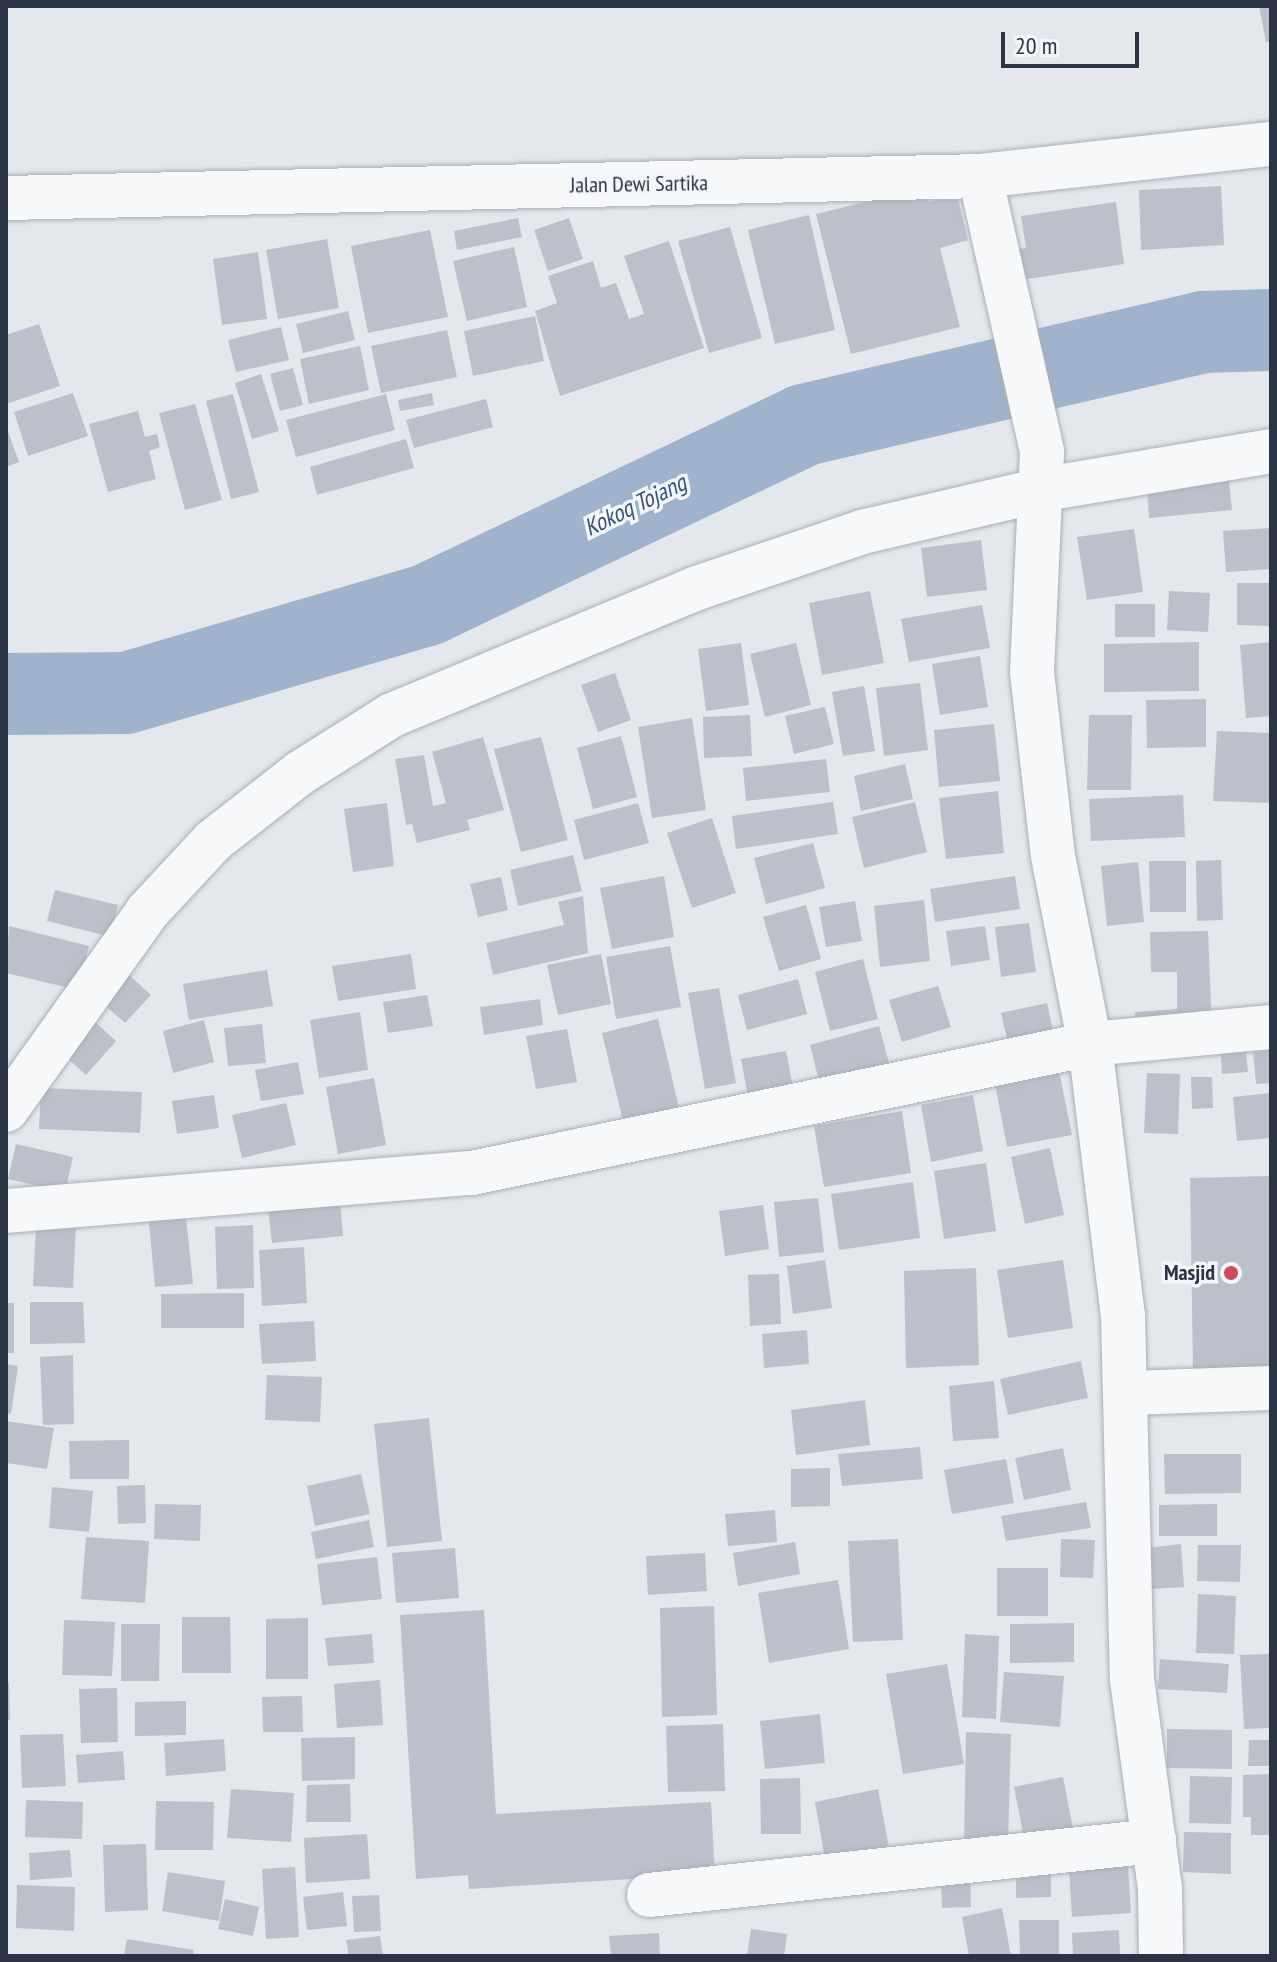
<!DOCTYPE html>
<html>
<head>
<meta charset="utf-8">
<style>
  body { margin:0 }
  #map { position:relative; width:1277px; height:1962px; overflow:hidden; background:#e4e7ec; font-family:"PT Sans Narrow",sans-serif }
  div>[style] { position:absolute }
  .river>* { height:82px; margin:-41px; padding:0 41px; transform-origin:41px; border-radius:41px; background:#9fb4cc }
  .building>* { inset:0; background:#bbc0ca }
  .roads { filter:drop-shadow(0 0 2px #a9aeb7) drop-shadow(0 0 2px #a9aeb7) }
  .minor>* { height:44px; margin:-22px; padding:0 22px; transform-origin:22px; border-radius:22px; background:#f7f8fa }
  .tertiary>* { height:44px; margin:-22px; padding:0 22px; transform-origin:22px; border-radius:22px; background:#f7f8fa }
  .dots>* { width:22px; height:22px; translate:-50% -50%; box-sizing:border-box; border:4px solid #f4f6f9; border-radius:50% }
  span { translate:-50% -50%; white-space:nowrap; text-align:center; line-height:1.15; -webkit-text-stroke:7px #f4f6f9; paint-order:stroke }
  .street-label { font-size:22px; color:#2b3445 }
  .poi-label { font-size:22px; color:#2b3445; font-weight:700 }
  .right { translate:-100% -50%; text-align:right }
  .water-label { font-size:24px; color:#34527a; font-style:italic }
  .frame { position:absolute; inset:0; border:8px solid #2b3445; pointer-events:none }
  .scale { position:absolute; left:1001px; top:32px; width:138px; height:36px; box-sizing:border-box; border:4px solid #2b3445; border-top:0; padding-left:10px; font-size:24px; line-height:28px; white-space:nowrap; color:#2b3445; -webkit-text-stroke:6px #f4f6f9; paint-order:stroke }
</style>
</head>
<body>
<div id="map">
  <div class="river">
    <div style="left:6px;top:694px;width:120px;rotate:-0.5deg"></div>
    <div style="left:126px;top:693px;width:314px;rotate:-16.3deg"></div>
    <div style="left:427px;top:605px;width:418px;rotate:-25.5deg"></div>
    <div style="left:804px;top:425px;width:410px;rotate:-13.1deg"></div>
    <div style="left:1203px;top:332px;width:68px;rotate:-1.7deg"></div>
  </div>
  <div class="building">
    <div style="clip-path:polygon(1259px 6px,1271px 6px,1271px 41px,1266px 42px)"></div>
    <div style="clip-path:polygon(1221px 186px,1224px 245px,1141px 250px,1139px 190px)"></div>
    <div style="clip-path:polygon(926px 187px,929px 202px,957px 195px,968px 240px,940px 248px,960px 327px,851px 354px,816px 214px)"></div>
    <div style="clip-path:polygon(1116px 202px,1124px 264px,1016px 281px,1012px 250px,1026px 248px,1021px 216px)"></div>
    <div style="clip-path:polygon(809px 215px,835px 330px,775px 344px,748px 230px)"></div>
    <div style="clip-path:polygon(518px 218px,522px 237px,457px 250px,454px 231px)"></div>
    <div style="clip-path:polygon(569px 218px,583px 259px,548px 271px,534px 230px)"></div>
    <div style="clip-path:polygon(730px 227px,762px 338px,709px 353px,678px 241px)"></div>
    <div style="clip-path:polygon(430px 230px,448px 317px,368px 333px,351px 246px)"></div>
    <div style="clip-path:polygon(327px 239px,339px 308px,278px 319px,266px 250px)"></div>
    <div style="clip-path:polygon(669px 241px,704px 348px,560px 396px,535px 311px,557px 303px,548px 276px,593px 261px,601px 288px,616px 283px,629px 319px,644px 314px,624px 256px)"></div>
    <div style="clip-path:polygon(514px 247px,527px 307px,467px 321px,453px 261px)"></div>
    <div style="clip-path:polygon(258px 252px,267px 319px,222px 325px,213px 259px)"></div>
    <div style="clip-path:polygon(348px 311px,355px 340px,303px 353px,296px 324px)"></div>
    <div style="clip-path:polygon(535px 316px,544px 361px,473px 376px,464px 331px)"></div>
    <div style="clip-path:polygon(39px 324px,60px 386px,6px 404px,6px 335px)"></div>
    <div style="clip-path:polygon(281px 327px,289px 360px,236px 372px,228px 340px)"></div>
    <div style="clip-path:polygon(447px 330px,457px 377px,381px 393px,371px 346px)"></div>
    <div style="clip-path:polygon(360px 346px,369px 390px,309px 404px,300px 359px)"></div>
    <div style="clip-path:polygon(293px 368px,303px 405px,280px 411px,270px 374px)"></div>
    <div style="clip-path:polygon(261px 374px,279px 431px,252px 439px,235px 383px)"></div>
    <div style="clip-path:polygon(73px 393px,88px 436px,28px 456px,14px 412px)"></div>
    <div style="clip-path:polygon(432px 393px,434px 405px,400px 411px,398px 400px)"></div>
    <div style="clip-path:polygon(233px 394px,259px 492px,231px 499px,206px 401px)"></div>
    <div style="clip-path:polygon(386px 394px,395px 430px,296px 457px,286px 420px)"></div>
    <div style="clip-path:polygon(486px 399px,493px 427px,414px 448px,406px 420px)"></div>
    <div style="clip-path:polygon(195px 404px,222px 500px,185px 510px,159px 413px)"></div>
    <div style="clip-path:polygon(138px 411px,145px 437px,157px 434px,160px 447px,149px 451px,156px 479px,108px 492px,89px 424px)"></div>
    <div style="clip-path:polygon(6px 426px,19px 462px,6px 467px)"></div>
    <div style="clip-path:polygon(406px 439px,414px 468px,317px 495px,310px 467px)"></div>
    <div style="clip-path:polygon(1229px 481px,1232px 510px,1149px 518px,1147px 489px)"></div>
    <div style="clip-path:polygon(1271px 528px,1271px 569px,1226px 572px,1223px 531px)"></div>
    <div style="clip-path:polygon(1134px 529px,1143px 592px,1087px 600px,1077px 537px)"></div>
    <div style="clip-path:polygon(981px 540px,987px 590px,927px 597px,921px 548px)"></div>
    <div style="clip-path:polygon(1237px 583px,1271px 583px,1271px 626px,1237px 625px)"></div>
    <div style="clip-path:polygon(870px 591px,884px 663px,822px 675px,809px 603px)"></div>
    <div style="clip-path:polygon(1169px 591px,1210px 593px,1208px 632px,1167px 630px)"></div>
    <div style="clip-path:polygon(1115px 604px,1155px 604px,1155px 637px,1115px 637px)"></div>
    <div style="clip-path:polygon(982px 605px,990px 648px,909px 662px,901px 619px)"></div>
    <div style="clip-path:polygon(1199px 642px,1199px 691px,1104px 692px,1104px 644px)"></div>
    <div style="clip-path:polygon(1271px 642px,1271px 716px,1246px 718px,1240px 645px)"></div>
    <div style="clip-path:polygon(741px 643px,749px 705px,706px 711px,698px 649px)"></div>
    <div style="clip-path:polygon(796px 643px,811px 705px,765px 717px,750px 654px)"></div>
    <div style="clip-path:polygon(980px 656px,988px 707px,940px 715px,932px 664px)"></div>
    <div style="clip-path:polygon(615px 673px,631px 720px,598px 732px,581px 685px)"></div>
    <div style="clip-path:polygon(920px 683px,928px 750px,884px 756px,876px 688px)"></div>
    <div style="clip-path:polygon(864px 686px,875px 751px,843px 756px,832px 692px)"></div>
    <div style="clip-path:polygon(1206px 699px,1206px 747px,1147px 748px,1146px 700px)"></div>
    <div style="clip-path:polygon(825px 707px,834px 744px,794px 754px,785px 716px)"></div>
    <div style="clip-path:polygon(750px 715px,752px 756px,704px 758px,703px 717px)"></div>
    <div style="clip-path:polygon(1089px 715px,1132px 715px,1131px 790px,1087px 790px)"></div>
    <div style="clip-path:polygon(692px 718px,706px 810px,652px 818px,638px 727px)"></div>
    <div style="clip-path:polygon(994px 724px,1000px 781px,939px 787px,934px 730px)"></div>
    <div style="clip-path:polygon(1217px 731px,1271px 733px,1271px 803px,1213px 801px)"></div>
    <div style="clip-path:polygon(621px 736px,637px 797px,593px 809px,577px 748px)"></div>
    <div style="clip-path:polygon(483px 737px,504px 810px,467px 820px,470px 830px,417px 843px,412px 824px,406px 825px,395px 759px,424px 755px,433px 806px,446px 803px,432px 752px)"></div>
    <div style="clip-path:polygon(541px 737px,568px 840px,521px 852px,494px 749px)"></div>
    <div style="clip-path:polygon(826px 759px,830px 792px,746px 801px,743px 768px)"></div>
    <div style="clip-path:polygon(905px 764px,913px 799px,861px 811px,854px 776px)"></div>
    <div style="clip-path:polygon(998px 791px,1004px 853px,946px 859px,939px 798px)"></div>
    <div style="clip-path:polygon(1183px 795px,1185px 837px,1091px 841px,1089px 799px)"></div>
    <div style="clip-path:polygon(833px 802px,838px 834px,736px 849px,732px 816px)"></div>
    <div style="clip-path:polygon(915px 802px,927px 852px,864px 868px,852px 817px)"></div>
    <div style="clip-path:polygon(387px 803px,394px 866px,353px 872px,344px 809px)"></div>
    <div style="clip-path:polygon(638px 803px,649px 843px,584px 860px,574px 820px)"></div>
    <div style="clip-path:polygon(712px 818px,736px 893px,692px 908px,667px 833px)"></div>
    <div style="clip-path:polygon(813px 843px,825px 888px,766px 904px,754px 858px)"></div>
    <div style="clip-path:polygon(573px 855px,582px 891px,518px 906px,510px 870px)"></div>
    <div style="clip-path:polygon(1221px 860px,1223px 920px,1197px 921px,1196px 861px)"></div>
    <div style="clip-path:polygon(1149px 861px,1186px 861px,1186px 912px,1150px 912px)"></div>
    <div style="clip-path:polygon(1138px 862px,1144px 922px,1107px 926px,1101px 866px)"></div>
    <div style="clip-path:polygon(664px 876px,674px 937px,612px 949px,600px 888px)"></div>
    <div style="clip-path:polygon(1015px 876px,1020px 909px,935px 922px,930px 889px)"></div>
    <div style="clip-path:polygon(501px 877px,508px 910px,478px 917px,470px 884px)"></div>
    <div style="clip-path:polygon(55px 890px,118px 905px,111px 937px,47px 921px)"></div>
    <div style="clip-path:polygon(583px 896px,588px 953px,493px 975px,486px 943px,564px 925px,558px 902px)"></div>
    <div style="clip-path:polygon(924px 900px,930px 961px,880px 967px,874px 906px)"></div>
    <div style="clip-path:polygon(855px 901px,862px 941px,826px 947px,819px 907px)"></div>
    <div style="clip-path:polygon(806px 905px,821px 959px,779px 971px,763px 917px)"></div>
    <div style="clip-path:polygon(1029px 923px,1036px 972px,1001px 977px,995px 927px)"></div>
    <div style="clip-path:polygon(9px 926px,89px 946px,78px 990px,6px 973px)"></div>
    <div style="clip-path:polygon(985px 926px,990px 960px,951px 966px,946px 931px)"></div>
    <div style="clip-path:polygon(1208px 931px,1212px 1027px,1137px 1033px,1135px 1012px,1177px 1009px,1177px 972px,1151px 972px,1150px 932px)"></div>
    <div style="clip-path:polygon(670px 946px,681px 1007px,616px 1019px,606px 957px)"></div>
    <div style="clip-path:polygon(411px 954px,416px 989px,338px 1001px,332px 966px)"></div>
    <div style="clip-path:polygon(601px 954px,611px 1004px,558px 1015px,547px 965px)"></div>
    <div style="clip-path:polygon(863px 959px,878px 1019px,830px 1031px,815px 972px)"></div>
    <div style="clip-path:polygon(267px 970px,273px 1006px,189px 1020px,183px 984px)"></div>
    <div style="clip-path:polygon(127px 973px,151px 995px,125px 1023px,100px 1001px)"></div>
    <div style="clip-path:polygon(798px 979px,807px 1014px,747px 1030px,738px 995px)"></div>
    <div style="clip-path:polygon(938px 986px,951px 1027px,902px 1042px,889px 1000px)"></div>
    <div style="clip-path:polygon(719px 988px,736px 1083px,705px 1089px,688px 993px)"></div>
    <div style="clip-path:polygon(427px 995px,433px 1026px,388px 1033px,383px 1002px)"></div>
    <div style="clip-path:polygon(540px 999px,543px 1025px,484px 1035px,480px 1007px)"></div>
    <div style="clip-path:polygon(1047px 1003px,1055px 1040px,1010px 1051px,1001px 1013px)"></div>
    <div style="clip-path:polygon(360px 1012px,368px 1070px,319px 1078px,310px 1020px)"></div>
    <div style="clip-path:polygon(658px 1019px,681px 1116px,625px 1130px,602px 1033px)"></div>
    <div style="clip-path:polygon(204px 1020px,214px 1062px,173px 1073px,163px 1031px)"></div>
    <div style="clip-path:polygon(94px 1021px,116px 1041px,86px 1075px,64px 1055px)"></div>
    <div style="clip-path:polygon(262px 1024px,266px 1063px,228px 1066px,224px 1028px)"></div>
    <div style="clip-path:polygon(879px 1026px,892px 1074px,822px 1093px,810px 1045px)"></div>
    <div style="clip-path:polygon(567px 1029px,577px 1082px,536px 1089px,526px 1036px)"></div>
    <div style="clip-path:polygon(1245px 1041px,1248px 1072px,1222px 1074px,1220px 1043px)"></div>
    <div style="clip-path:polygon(1271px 1050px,1271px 1083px,1256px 1084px,1253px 1052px)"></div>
    <div style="clip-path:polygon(786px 1051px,795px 1098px,750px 1107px,741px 1059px)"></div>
    <div style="clip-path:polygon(298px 1062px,304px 1094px,261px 1101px,255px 1070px)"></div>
    <div style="clip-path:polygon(1059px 1071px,1072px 1135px,1007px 1147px,995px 1084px)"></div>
    <div style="clip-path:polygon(1147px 1073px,1180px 1074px,1178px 1134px,1144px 1133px)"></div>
    <div style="clip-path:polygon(1191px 1077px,1212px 1077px,1213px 1108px,1192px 1109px)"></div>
    <div style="clip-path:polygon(374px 1078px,386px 1145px,338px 1154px,326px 1087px)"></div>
    <div style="clip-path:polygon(41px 1088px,142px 1092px,140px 1133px,39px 1129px)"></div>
    <div style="clip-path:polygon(1270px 1093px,1271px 1138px,1237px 1141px,1233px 1097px)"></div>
    <div style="clip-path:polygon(214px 1095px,219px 1128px,177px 1134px,172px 1101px)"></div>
    <div style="clip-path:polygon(973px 1095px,983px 1151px,931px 1162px,921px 1105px)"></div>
    <div style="clip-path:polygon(286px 1103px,296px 1145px,242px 1158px,232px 1115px)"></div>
    <div style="clip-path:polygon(902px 1111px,911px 1173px,824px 1187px,814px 1126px)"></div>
    <div style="clip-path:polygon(16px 1144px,73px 1157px,65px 1192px,8px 1179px)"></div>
    <div style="clip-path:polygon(1050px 1148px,1064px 1215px,1025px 1224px,1011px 1157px)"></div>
    <div style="clip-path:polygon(986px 1163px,996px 1231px,944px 1239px,934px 1171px)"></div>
    <div style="clip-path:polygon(1271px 1176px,1271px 1367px,1193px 1369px,1190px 1178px)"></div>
    <div style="clip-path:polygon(913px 1182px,920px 1238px,839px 1250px,831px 1194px)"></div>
    <div style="clip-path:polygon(818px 1198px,824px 1252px,779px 1257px,774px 1202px)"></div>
    <div style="clip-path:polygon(340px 1202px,343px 1236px,272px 1243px,268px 1209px)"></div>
    <div style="clip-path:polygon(763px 1205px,769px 1249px,725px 1256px,719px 1211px)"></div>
    <div style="clip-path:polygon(185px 1208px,193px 1284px,155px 1287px,148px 1212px)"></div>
    <div style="clip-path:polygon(36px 1224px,76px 1226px,73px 1288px,33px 1286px)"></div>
    <div style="clip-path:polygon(253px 1225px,254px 1288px,217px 1289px,215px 1227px)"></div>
    <div style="clip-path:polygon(304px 1247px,307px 1303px,262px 1306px,259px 1250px)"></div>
    <div style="clip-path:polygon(825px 1260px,832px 1308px,793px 1314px,787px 1266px)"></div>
    <div style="clip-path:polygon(1063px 1260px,1073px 1328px,1008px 1338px,997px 1270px)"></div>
    <div style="clip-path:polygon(976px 1268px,979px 1365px,906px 1368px,904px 1271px)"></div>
    <div style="clip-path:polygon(779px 1274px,781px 1324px,750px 1326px,748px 1275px)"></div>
    <div style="clip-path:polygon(244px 1293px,244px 1328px,161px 1328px,161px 1294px)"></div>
    <div style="clip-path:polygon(30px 1302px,83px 1302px,85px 1343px,30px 1344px)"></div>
    <div style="clip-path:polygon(6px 1303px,14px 1303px,14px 1353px,6px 1353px)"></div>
    <div style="clip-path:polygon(314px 1321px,316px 1361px,262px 1364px,259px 1324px)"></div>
    <div style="clip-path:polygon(807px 1330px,809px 1364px,764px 1368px,762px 1334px)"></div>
    <div style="clip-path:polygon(73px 1355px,74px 1424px,43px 1425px,40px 1357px)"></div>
    <div style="clip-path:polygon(1081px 1361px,1088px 1398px,1008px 1415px,1000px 1379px)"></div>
    <div style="clip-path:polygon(6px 1364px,18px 1366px,11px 1414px,6px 1413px)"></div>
    <div style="clip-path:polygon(267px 1375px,322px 1377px,320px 1422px,265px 1420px)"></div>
    <div style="clip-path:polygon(994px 1381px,999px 1438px,953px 1441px,949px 1386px)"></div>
    <div style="clip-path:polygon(865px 1400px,870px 1445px,796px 1455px,791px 1410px)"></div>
    <div style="clip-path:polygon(429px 1418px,442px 1541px,387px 1547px,374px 1424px)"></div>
    <div style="clip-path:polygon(6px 1421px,54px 1428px,47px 1469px,6px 1463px)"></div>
    <div style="clip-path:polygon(129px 1440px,129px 1479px,70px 1479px,69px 1441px)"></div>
    <div style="clip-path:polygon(920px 1447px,923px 1479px,842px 1486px,838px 1454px)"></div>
    <div style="clip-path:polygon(1063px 1448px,1071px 1490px,1024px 1500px,1015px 1458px)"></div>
    <div style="clip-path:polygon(1164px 1454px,1241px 1454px,1241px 1493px,1165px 1494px)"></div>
    <div style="clip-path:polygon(1006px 1459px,1014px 1503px,952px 1514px,944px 1470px)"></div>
    <div style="clip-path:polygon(830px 1468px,830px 1506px,791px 1507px,791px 1469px)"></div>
    <div style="clip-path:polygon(361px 1474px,370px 1514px,315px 1526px,307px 1486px)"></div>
    <div style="clip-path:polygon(145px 1485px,146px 1523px,118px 1524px,117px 1486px)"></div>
    <div style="clip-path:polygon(52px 1487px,93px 1491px,89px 1532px,49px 1528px)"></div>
    <div style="clip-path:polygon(1086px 1502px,1091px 1528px,1006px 1541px,1001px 1516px)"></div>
    <div style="clip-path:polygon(155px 1504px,201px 1505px,200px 1541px,154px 1539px)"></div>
    <div style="clip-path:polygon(1217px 1504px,1217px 1536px,1159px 1536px,1159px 1505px)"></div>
    <div style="clip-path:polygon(775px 1510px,777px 1542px,728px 1546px,725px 1514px)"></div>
    <div style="clip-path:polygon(369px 1520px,374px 1547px,316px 1559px,311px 1532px)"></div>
    <div style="clip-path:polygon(86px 1537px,149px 1541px,145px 1603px,81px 1599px)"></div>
    <div style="clip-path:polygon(898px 1539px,903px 1640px,853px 1642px,848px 1541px)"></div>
    <div style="clip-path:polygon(1061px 1539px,1095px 1540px,1093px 1578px,1060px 1577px)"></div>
    <div style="clip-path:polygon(795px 1542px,800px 1574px,738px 1586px,733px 1553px)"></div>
    <div style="clip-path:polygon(1181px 1544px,1184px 1587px,1150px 1589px,1147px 1548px)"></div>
    <div style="clip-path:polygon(1198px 1545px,1241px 1545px,1240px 1582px,1197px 1581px)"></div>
    <div style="clip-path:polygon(455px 1548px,459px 1598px,396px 1603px,392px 1553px)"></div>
    <div style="clip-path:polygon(705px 1553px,707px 1591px,648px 1595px,646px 1556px)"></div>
    <div style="clip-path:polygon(377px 1557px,382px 1599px,322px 1605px,317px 1564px)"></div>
    <div style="clip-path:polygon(997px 1568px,1048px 1568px,1048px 1616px,997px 1616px)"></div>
    <div style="clip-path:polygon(838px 1580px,849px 1649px,769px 1663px,758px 1593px)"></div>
    <div style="clip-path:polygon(1198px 1594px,1236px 1596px,1234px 1654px,1196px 1653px)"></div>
    <div style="clip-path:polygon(714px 1606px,717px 1715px,662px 1717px,660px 1608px)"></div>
    <div style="clip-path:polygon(484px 1610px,496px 1814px,711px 1802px,715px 1874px,469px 1889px,468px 1875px,416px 1879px,400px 1615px)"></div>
    <div style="clip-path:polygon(182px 1617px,230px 1617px,231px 1673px,182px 1673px)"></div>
    <div style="clip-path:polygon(308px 1618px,308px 1679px,266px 1679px,266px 1619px)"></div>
    <div style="clip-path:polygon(64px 1620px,115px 1622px,112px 1676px,62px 1675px)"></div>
    <div style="clip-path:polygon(1074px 1623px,1074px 1662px,1010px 1663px,1010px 1624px)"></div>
    <div style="clip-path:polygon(121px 1624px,160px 1624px,159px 1681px,121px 1681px)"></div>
    <div style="clip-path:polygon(372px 1634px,374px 1663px,328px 1666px,325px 1638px)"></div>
    <div style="clip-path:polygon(965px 1634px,999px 1636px,996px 1719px,962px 1717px)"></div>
    <div style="clip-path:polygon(1270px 1654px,1271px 1728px,1244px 1729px,1240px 1655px)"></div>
    <div style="clip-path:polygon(1160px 1659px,1229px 1664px,1227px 1693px,1158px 1689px)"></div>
    <div style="clip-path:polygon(947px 1664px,964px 1764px,903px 1774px,886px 1674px)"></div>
    <div style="clip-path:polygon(1004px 1672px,1064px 1676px,1060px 1727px,1000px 1722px)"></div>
    <div style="clip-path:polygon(380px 1680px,383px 1725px,337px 1728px,334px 1684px)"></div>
    <div style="clip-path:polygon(6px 1683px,9px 1683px,10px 1720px,6px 1720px)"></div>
    <div style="clip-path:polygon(117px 1688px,118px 1742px,81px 1743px,79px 1689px)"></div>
    <div style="clip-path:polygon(302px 1696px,303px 1732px,263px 1732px,262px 1697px)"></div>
    <div style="clip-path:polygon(186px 1701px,186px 1735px,135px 1736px,135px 1702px)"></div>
    <div style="clip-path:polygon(820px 1714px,825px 1763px,765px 1769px,760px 1721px)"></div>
    <div style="clip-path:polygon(723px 1724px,725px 1791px,668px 1792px,666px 1726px)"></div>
    <div style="clip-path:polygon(1167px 1729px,1232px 1730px,1232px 1769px,1167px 1768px)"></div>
    <div style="clip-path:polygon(966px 1732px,1011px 1734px,1008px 1846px,964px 1845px)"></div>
    <div style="clip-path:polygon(63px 1734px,66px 1786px,22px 1788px,20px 1735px)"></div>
    <div style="clip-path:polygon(355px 1737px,355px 1779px,302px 1781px,301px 1738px)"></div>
    <div style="clip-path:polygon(224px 1739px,226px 1771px,166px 1776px,164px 1743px)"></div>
    <div style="clip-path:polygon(1249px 1740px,1271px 1740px,1271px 1766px,1248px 1766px)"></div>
    <div style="clip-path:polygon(123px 1751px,125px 1780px,78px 1783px,76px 1755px)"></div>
    <div style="clip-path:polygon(1271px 1774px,1271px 1835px,1251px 1835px,1251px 1817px,1243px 1817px,1243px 1775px)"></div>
    <div style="clip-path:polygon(1190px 1776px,1232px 1777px,1231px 1824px,1189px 1823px)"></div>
    <div style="clip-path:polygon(1063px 1777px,1073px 1829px,1024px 1838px,1014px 1787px)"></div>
    <div style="clip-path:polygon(800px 1778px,801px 1834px,761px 1834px,760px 1779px)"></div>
    <div style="clip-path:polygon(350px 1784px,351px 1822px,306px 1822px,307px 1785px)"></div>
    <div style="clip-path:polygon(231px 1789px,294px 1793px,291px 1842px,227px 1838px)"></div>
    <div style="clip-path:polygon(878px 1789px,891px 1858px,827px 1871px,815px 1802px)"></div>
    <div style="clip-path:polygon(26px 1800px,83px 1802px,82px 1839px,25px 1837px)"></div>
    <div style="clip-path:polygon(156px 1801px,214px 1802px,213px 1850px,155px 1850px)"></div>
    <div style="clip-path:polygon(1184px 1832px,1231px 1833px,1231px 1874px,1183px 1872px)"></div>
    <div style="clip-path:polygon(367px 1834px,370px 1879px,306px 1883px,304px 1838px)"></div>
    <div style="clip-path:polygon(146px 1844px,148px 1910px,105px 1912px,103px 1845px)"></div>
    <div style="clip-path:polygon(70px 1850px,72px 1877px,30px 1880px,29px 1853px)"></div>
    <div style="clip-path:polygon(1051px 1857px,1051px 1897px,1016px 1898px,1016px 1858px)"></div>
    <div style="clip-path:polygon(1128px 1866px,1131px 1913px,1072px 1917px,1069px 1870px)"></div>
    <div style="clip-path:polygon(295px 1867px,299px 1937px,266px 1939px,262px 1869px)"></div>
    <div style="clip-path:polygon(168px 1872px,225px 1881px,219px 1921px,162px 1911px)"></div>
    <div style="clip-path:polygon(970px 1873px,971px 1907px,942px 1908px,941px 1874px)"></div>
    <div style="clip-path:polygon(17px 1885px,75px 1887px,74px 1931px,16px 1928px)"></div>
    <div style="clip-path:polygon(343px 1892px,347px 1926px,307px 1930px,303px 1897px)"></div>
    <div style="clip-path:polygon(379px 1895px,381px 1931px,354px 1932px,352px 1896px)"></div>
    <div style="clip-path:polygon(225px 1899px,259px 1907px,253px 1936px,218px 1929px)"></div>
    <div style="clip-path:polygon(1002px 1908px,1011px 1956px,969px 1956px,962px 1917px)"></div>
    <div style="clip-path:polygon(1019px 1920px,1059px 1920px,1059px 1956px,1020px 1956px)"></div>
    <div style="clip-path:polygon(751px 1929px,787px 1934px,784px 1956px,747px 1956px)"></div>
    <div style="clip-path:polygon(1119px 1930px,1120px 1956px,1073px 1956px,1072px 1933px)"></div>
    <div style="clip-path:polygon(659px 1933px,660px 1956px,611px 1956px,609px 1936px)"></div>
    <div style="clip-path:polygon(380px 1936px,383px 1956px,349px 1956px,346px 1940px)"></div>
    <div style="clip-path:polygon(127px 1939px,194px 1950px,193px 1956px,124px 1956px)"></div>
  </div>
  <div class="roads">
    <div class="minor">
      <div style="left:980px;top:176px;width:283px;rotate:77.3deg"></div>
      <div style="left:1042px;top:452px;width:220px;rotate:92.6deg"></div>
      <div style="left:1032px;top:672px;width:185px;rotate:83.5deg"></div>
      <div style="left:1053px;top:856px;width:192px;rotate:78.9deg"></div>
      <div style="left:1090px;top:1044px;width:273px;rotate:83.1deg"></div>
      <div style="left:1123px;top:1315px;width:364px;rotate:88.6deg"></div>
      <div style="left:1132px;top:1679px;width:213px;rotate:82.4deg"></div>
      <div style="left:1160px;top:1890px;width:66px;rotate:89.1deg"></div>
      <div style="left:6px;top:1110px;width:243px;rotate:-54.5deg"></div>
      <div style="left:147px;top:912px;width:97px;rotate:-47.1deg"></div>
      <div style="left:213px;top:841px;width:110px;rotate:-38deg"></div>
      <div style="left:300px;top:773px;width:109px;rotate:-32.2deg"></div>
      <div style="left:392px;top:715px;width:330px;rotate:-22.6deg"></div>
      <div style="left:697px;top:588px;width:174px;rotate:-18.7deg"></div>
      <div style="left:862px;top:532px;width:188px;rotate:-13.2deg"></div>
      <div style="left:1045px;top:489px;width:229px;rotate:-9.5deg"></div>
      <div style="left:6px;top:1211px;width:468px;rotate:-4.7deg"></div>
      <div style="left:472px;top:1173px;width:631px;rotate:-11.79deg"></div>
      <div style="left:1090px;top:1044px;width:182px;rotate:-5.4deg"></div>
      <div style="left:1130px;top:1393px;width:141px;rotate:-2deg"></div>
      <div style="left:649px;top:1895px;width:508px;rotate:-6.1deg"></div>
    </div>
    <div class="tertiary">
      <div style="left:6px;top:198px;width:974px;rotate:-1.29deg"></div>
      <div style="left:980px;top:176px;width:293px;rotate:-6.3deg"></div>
    </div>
  </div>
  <div class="dots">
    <div style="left:1231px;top:1273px;background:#d1495b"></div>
  </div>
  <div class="street-label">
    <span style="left:639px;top:184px;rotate:-1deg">Jalan Dewi Sartika</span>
  </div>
  <div class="poi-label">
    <span class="right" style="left:1215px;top:1273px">Masjid</span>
  </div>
  <div class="water-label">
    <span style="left:635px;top:505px;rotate:-26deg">Kokoq Tojang</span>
  </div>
  <div class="frame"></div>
  <div class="scale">20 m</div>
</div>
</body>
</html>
